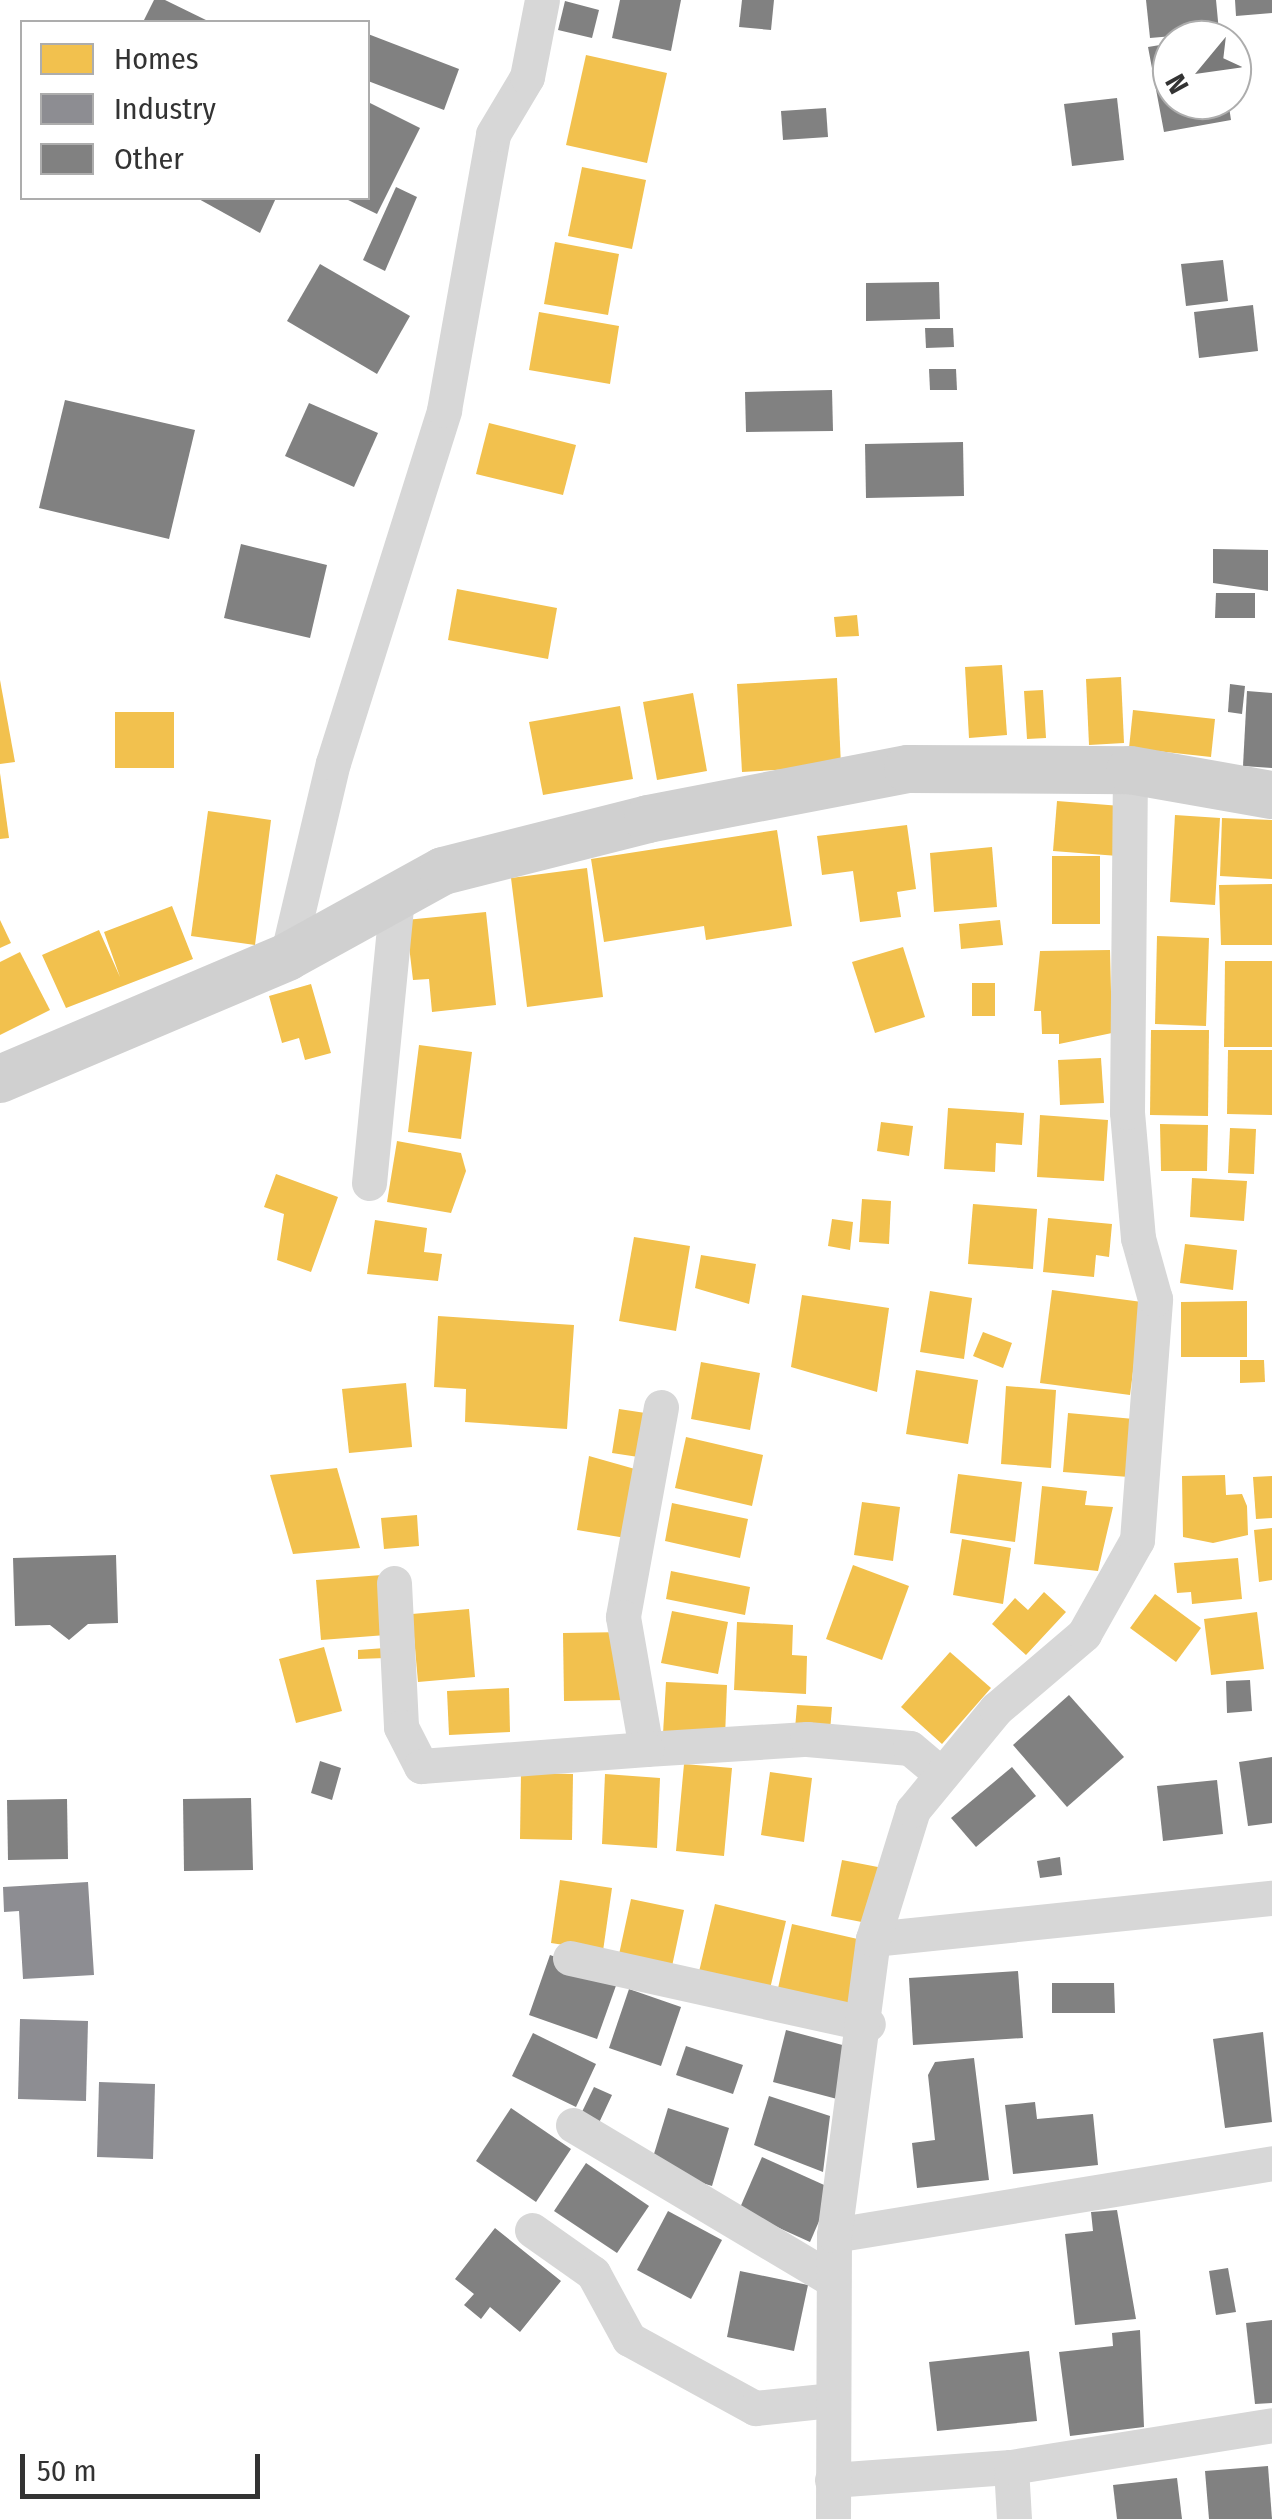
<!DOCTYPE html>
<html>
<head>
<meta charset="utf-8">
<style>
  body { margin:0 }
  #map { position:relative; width:1272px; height:2519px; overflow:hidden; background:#fff; font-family:"Fira Sans Condensed",sans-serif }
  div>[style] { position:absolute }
  .homes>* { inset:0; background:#f2c14e }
  .industry>* { inset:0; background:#8d8d92 }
  .building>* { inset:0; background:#818181 }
  .street>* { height:35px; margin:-17.5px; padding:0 17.5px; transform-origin:17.5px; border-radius:17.5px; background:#d7d7d7 }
  .secondary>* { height:48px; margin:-24px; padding:0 24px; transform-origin:24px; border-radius:24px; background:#d0d0d0 }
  span { translate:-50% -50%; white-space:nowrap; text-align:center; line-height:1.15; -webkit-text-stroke:10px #fff; paint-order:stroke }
  .legend { position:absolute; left:20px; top:20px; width:350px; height:180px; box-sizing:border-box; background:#fff; border:2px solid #adadad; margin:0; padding:12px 18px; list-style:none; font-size:30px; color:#333 }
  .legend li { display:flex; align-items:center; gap:20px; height:50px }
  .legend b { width:50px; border:2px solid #adadad }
  .north { position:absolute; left:1152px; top:20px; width:100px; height:100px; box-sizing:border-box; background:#fff; border:2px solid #adadad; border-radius:50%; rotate:241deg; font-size:28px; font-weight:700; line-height:40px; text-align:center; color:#333 }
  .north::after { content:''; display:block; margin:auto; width:35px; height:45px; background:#7a7a7a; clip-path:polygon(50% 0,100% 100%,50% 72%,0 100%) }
  .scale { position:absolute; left:20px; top:2454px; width:240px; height:45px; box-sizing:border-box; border:5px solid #333; border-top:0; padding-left:12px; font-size:30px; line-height:35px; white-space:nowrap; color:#333; -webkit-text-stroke:8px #fff; paint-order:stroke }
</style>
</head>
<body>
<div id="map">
  <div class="homes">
    <div style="clip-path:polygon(586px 55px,667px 73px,647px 163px,566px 145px)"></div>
    <div style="clip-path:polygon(582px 167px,646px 180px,632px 249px,568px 236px)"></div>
    <div style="clip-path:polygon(555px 242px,619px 254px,608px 315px,544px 304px)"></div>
    <div style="clip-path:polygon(539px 312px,619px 326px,610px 384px,529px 370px)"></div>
    <div style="clip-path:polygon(489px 423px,576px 445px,563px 495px,476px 474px)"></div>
    <div style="clip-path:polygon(457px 589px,557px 608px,548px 659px,448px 640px)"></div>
    <div style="clip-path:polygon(857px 615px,859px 636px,836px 637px,834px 617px)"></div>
    <div style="clip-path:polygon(1002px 665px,1007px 735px,969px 738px,965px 667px)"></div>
    <div style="clip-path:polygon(1121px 677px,1124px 743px,1089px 745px,1086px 679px)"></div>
    <div style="clip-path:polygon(837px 678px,841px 766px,742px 772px,737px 684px)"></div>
    <div style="clip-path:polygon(0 680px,15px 762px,0 764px)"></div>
    <div style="clip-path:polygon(1043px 690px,1046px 738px,1027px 739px,1024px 691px)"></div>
    <div style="clip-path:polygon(693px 693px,707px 771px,657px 780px,643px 702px)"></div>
    <div style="clip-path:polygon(620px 706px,633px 779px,543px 795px,529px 722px)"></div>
    <div style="clip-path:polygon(1133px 710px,1215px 719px,1211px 757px,1129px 748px)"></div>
    <div style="clip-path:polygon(115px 712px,174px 712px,174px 768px,115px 768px)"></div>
    <div style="clip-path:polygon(0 773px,9px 838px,0 839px)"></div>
    <div style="clip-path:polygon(1057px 801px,1121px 806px,1118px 856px,1053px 851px)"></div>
    <div style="clip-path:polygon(208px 811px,271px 820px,255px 945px,191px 936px)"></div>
    <div style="clip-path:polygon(1175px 815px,1220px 818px,1215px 905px,1170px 902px)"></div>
    <div style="clip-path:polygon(1222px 818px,1272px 820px,1272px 879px,1220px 876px)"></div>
    <div style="clip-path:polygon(907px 825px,916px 889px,897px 892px,901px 917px,860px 922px,853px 871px,822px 875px,817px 836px)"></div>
    <div style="clip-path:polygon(777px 830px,792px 926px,706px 940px,704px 926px,604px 942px,591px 859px)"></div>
    <div style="clip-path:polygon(992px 847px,997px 907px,934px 912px,930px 853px)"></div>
    <div style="clip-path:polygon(1052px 856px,1100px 856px,1100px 924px,1052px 924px)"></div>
    <div style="clip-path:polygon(587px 868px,603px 997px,527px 1007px,511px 878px)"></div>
    <div style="clip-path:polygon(1272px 884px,1272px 945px,1221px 945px,1219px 885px)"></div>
    <div style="clip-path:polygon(172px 906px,193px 959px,66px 1008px,42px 955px,99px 930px,120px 977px,104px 932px)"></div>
    <div style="clip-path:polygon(486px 912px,496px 1005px,432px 1012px,429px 979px,413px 980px,406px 920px)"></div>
    <div style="clip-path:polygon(0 920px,11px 943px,0 948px)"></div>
    <div style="clip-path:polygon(1000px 920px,1003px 945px,961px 949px,959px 924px)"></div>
    <div style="clip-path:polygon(1157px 936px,1209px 938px,1206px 1026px,1155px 1024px)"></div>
    <div style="clip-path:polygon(903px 947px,925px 1017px,875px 1033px,852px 962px)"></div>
    <div style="clip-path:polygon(1110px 950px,1112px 1033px,1059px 1044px,1059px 1034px,1042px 1034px,1041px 1011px,1034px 1011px,1040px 951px)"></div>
    <div style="clip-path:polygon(20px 952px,50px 1010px,0 1035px,0 962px)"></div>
    <div style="clip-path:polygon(1225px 961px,1272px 961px,1272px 1047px,1224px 1047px)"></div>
    <div style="clip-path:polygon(972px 983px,995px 983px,995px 1016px,972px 1016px)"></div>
    <div style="clip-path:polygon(311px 984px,331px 1053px,305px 1060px,299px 1038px,282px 1043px,269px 996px)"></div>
    <div style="clip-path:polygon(1151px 1030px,1209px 1030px,1208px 1116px,1150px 1115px)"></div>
    <div style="clip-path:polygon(419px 1045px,472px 1052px,461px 1139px,408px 1132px)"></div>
    <div style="clip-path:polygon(1228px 1050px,1272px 1050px,1272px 1115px,1227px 1114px)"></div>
    <div style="clip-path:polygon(1101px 1058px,1104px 1103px,1060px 1105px,1058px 1060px)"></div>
    <div style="clip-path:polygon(948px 1108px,1024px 1113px,1022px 1145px,996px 1143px,995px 1172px,944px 1169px)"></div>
    <div style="clip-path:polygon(1040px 1115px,1108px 1120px,1104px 1181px,1037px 1177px)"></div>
    <div style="clip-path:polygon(881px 1122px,913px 1126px,909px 1156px,877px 1151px)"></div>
    <div style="clip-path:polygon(1160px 1124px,1208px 1125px,1207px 1171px,1161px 1171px)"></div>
    <div style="clip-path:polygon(1230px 1128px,1256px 1129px,1254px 1174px,1228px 1173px)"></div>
    <div style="clip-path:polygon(397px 1141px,461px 1153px,466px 1171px,451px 1213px,387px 1202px)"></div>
    <div style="clip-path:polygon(276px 1174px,338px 1197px,311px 1272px,277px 1260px,284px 1214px,264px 1207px)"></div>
    <div style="clip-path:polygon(1192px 1178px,1247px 1181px,1244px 1221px,1190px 1217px)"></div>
    <div style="clip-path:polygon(862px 1199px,891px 1201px,889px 1244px,859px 1242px)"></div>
    <div style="clip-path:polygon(973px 1204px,1037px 1209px,1033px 1269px,968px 1264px)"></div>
    <div style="clip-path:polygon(1048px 1218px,1112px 1224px,1109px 1257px,1096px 1255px,1094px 1277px,1043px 1272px)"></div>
    <div style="clip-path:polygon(832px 1219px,853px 1222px,850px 1250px,828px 1246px)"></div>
    <div style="clip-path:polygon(375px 1220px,427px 1228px,424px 1252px,442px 1254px,438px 1281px,367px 1274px)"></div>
    <div style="clip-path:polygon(634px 1237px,690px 1246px,676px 1331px,619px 1321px)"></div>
    <div style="clip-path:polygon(1185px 1244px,1237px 1250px,1233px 1290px,1180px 1283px)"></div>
    <div style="clip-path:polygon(701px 1255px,756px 1264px,749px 1304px,695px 1288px)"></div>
    <div style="clip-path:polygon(1052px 1290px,1142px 1302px,1130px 1395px,1040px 1383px)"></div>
    <div style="clip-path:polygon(930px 1291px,972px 1298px,964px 1359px,920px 1352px)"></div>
    <div style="clip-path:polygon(802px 1295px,889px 1308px,877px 1392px,791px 1367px)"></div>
    <div style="clip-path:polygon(1247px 1301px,1247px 1357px,1181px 1357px,1181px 1302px)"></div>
    <div style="clip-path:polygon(438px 1316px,574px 1325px,567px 1429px,465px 1422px,466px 1389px,434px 1387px)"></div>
    <div style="clip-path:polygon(983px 1332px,1012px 1343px,1003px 1368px,973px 1356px)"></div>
    <div style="clip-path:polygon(1240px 1360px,1264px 1360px,1265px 1382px,1240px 1383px)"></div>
    <div style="clip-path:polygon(701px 1362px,760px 1373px,750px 1430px,691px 1419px)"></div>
    <div style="clip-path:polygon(916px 1370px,978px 1380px,968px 1444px,906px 1434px)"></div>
    <div style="clip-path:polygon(406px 1383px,412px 1447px,349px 1453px,342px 1389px)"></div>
    <div style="clip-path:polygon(1006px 1386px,1056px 1390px,1051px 1468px,1001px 1464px)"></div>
    <div style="clip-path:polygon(619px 1409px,652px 1414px,645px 1458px,612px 1453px)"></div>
    <div style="clip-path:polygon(1068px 1413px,1134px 1419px,1129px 1477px,1063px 1472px)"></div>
    <div style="clip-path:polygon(686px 1437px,763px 1455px,752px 1506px,675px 1488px)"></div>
    <div style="clip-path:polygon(589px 1456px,649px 1473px,638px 1540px,577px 1530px)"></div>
    <div style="clip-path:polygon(337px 1468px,360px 1548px,293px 1554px,270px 1475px)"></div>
    <div style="clip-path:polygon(958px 1474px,1022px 1482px,1015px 1542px,950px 1533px)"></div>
    <div style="clip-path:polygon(1225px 1475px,1226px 1495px,1242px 1494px,1247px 1506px,1248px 1535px,1213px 1543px,1183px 1537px,1182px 1476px)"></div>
    <div style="clip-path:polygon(1272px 1476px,1272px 1518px,1256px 1519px,1253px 1477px)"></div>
    <div style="clip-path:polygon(1042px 1486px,1087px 1491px,1085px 1505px,1113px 1507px,1098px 1571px,1034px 1564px)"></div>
    <div style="clip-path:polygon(862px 1502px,900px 1507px,893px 1561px,854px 1555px)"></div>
    <div style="clip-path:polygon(672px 1503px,748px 1519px,740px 1558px,665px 1541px)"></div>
    <div style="clip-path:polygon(417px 1515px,419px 1546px,384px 1549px,381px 1518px)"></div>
    <div style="clip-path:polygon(1272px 1528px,1272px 1580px,1259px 1582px,1254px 1530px)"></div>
    <div style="clip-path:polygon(962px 1539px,1011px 1548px,1003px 1604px,953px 1595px)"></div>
    <div style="clip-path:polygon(1238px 1558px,1242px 1599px,1192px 1604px,1191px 1592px,1177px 1593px,1174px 1563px)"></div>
    <div style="clip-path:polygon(853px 1565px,909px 1586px,882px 1660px,826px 1639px)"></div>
    <div style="clip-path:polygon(671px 1571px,750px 1587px,745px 1615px,666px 1599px)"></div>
    <div style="clip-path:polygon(382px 1575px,386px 1635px,321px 1640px,316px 1580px)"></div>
    <div style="clip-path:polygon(1044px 1592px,1066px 1612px,1026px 1655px,992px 1624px,1015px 1598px,1028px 1610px)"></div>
    <div style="clip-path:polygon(1155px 1594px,1201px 1628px,1176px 1662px,1130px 1628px)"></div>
    <div style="clip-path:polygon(469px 1609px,475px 1677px,418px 1682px,412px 1614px)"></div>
    <div style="clip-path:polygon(672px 1611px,728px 1622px,718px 1674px,661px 1663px)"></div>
    <div style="clip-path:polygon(1257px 1612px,1264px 1669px,1211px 1675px,1204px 1619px)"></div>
    <div style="clip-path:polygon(737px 1622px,793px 1625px,792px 1655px,807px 1656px,806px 1694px,734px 1690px)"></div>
    <div style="clip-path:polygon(626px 1632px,627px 1700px,564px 1701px,563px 1633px)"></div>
    <div style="clip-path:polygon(324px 1647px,342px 1711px,296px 1723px,279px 1659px)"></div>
    <div style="clip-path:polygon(385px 1648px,386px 1658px,358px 1659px,358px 1650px)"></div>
    <div style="clip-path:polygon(950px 1652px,991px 1688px,942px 1744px,901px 1707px)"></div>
    <div style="clip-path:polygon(666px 1682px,727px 1685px,725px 1737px,663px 1734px)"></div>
    <div style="clip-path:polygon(509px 1688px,510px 1732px,449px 1735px,447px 1691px)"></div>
    <div style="clip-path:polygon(797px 1705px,832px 1707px,830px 1731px,795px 1729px)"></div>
    <div style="clip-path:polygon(684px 1764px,732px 1768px,724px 1856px,676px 1851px)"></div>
    <div style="clip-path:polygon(770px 1772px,812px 1778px,804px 1842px,761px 1835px)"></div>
    <div style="clip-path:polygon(521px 1773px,573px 1774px,572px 1840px,520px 1839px)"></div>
    <div style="clip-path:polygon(605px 1774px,660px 1778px,657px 1848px,602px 1844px)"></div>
    <div style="clip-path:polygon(842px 1860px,888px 1869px,877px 1925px,831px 1916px)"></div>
    <div style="clip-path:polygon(560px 1880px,612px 1888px,603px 1951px,551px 1943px)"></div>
    <div style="clip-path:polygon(631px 1899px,684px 1910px,671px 1971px,618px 1959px)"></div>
    <div style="clip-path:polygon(715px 1904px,786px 1921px,769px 1993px,698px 1976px)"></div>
    <div style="clip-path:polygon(792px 1924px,862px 1940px,847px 2009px,777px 1993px)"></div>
  </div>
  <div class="industry">
    <div style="clip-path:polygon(88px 1882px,94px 1975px,23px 1979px,19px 1911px,4px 1912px,3px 1887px)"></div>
    <div style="clip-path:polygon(20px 2019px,88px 2021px,86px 2101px,18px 2099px)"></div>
    <div style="clip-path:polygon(99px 2082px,155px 2084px,153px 2159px,97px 2157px)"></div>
  </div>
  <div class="building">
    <div style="clip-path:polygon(154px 0,165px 0,210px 22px,143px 22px)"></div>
    <div style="clip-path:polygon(620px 0,681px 0,671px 51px,612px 38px)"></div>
    <div style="clip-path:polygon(742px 0,774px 0,771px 30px,739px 27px)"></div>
    <div style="clip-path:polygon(1146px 0,1216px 0,1219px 32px,1150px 38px)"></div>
    <div style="clip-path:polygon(1235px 0,1272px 0,1272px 13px,1236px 16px)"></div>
    <div style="clip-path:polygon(565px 1px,599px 10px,592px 38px,558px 30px)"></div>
    <div style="clip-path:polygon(368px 34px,459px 69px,444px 110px,368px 81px)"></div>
    <div style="clip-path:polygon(1172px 43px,1172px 100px,1228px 100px,1231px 120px,1164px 132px,1148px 47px)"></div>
    <div style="clip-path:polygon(1117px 98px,1124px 160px,1072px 166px,1064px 104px)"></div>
    <div style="clip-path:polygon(368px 102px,420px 128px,377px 214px,344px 198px,368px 198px)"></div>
    <div style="clip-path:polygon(826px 108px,828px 137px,783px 140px,781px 111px)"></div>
    <div style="clip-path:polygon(396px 187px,417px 197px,385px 271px,363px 260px)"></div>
    <div style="clip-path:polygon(197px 198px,276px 198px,260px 233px)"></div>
    <div style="clip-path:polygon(1223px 260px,1228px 301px,1186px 306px,1181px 264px)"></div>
    <div style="clip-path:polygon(320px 264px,410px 316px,377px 374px,287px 321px)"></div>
    <div style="clip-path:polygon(939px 282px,940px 319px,866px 321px,866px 283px)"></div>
    <div style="clip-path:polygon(1253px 305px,1258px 351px,1199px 358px,1194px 312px)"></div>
    <div style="clip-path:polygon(925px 328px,953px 328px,954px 347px,926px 348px)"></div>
    <div style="clip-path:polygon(929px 369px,956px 369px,957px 390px,930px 390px)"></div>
    <div style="clip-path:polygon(832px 390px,833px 431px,746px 432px,745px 392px)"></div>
    <div style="clip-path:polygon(65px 400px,195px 430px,169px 539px,39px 508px)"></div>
    <div style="clip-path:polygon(309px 403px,378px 433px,354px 487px,285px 456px)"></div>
    <div style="clip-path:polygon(963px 442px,964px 496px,866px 498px,865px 444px)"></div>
    <div style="clip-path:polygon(241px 544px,327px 565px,310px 638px,224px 618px)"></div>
    <div style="clip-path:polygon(1213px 549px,1268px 550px,1268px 591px,1213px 583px)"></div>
    <div style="clip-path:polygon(1216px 593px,1255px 593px,1255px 618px,1215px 618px)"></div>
    <div style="clip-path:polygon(1230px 684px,1245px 686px,1242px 714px,1228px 712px)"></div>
    <div style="clip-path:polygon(1247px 691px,1272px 693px,1272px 768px,1243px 766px)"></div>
    <div style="clip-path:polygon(116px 1555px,118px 1623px,88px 1624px,69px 1640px,50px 1625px,15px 1626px,13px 1558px)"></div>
    <div style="clip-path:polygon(1250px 1680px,1252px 1711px,1227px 1713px,1226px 1681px)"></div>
    <div style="clip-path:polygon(1069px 1695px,1124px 1757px,1067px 1807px,1013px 1745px)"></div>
    <div style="clip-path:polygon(1272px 1757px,1272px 1823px,1248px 1826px,1239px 1762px)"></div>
    <div style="clip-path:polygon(320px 1761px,341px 1768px,332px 1800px,311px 1793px)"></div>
    <div style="clip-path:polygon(1012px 1767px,1036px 1796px,976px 1847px,951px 1818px)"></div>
    <div style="clip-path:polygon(1217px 1780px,1223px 1834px,1163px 1841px,1157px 1786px)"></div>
    <div style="clip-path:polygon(251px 1798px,253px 1870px,184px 1871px,183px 1799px)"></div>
    <div style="clip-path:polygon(67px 1799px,68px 1859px,8px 1860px,7px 1800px)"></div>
    <div style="clip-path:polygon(1060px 1857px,1062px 1875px,1040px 1878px,1037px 1861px)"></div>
    <div style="clip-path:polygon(550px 1955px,618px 1980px,597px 2039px,529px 2015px)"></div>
    <div style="clip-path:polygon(1018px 1971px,1023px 2038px,913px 2045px,909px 1978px)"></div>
    <div style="clip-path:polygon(1052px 1983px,1114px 1983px,1115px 2013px,1052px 2013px)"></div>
    <div style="clip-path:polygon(629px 1989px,681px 2007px,661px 2066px,609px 2048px)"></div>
    <div style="clip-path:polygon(786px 2030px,850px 2047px,837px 2099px,773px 2082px)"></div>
    <div style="clip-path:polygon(1263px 2032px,1272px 2122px,1225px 2128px,1213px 2039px)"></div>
    <div style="clip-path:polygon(533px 2033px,596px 2064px,576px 2107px,512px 2076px)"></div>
    <div style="clip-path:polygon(686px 2046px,743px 2065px,733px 2094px,676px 2075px)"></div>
    <div style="clip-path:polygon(974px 2058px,989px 2180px,917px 2188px,912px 2143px,935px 2140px,928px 2075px,935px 2062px)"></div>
    <div style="clip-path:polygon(594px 2087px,612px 2095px,598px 2125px,580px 2116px)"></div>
    <div style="clip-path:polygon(769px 2096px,830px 2116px,823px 2172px,754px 2145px)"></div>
    <div style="clip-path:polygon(1035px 2102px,1037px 2119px,1093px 2114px,1098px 2165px,1013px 2174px,1005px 2105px)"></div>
    <div style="clip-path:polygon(511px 2108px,571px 2149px,536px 2202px,476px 2161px)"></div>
    <div style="clip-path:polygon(668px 2108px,729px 2128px,712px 2186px,650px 2167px)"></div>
    <div style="clip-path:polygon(762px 2157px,833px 2189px,810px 2242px,739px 2210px)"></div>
    <div style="clip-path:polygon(586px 2163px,649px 2206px,617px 2253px,554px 2211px)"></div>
    <div style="clip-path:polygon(1117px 2210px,1136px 2319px,1075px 2325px,1065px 2234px,1093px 2231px,1091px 2212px)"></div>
    <div style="clip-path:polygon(668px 2211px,722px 2240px,691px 2299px,637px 2270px)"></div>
    <div style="clip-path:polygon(495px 2228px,561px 2281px,520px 2332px,490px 2307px,481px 2319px,464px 2305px,474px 2294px,455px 2279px)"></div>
    <div style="clip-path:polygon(1228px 2268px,1236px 2312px,1216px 2315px,1209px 2271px)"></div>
    <div style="clip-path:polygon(740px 2271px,808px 2285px,794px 2351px,727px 2337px)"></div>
    <div style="clip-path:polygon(1272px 2320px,1272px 2403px,1255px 2404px,1246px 2323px)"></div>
    <div style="clip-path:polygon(1140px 2330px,1144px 2427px,1070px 2436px,1059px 2352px,1113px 2346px,1112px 2333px)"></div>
    <div style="clip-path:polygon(1029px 2351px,1037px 2421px,937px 2431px,929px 2362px)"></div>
    <div style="clip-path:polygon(1268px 2466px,1272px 2519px,1209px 2519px,1205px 2471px)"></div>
    <div style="clip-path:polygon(1177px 2478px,1182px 2519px,1117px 2519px,1113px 2485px)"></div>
  </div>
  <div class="street">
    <div style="left:287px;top:957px;width:199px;rotate:-76.7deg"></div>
    <div style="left:333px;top:763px;width:370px;rotate:-72.5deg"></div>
    <div style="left:444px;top:410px;width:280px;rotate:-79.9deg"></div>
    <div style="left:493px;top:134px;width:66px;rotate:-59.2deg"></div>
    <div style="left:527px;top:77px;width:78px;rotate:-79deg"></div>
    <div style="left:369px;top:1183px;width:289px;rotate:-84.4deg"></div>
    <div style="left:661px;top:1407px;width:213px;rotate:100.3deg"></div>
    <div style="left:623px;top:1617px;width:134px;rotate:80.1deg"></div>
    <div style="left:646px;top:1749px;width:161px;rotate:-3.6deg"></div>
    <div style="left:807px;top:1739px;width:103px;rotate:5deg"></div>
    <div style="left:910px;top:1748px;width:39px;rotate:40deg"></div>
    <div style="left:394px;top:1583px;width:144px;rotate:87.2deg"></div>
    <div style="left:401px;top:1727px;width:44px;rotate:62.9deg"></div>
    <div style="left:421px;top:1766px;width:226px;rotate:-4.3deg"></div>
    <div style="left:873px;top:1939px;width:401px;rotate:-5.9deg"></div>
    <div style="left:570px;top:1958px;width:305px;rotate:12.5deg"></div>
    <div style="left:573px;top:2125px;width:303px;rotate:30.8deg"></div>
    <div style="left:532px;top:2230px;width:75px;rotate:35.2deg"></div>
    <div style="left:593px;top:2273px;width:75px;rotate:61.4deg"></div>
    <div style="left:629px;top:2339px;width:144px;rotate:28.7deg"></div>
    <div style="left:755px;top:2408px;width:76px;rotate:-6deg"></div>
    <div style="left:834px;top:2235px;width:444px;rotate:-9.3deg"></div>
    <div style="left:832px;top:2480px;width:179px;rotate:-4.2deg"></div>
    <div style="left:833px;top:2519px;width:284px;rotate:-89.8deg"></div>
    <div style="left:834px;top:2235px;width:299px;rotate:-82.5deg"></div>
    <div style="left:873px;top:1939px;width:135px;rotate:-72.8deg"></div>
    <div style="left:913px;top:1810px;width:131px;rotate:-50.6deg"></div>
    <div style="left:996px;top:1709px;width:116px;rotate:-40.4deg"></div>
    <div style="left:1084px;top:1634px;width:108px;rotate:-60.6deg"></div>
    <div style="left:1137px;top:1540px;width:242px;rotate:-85.7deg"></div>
    <div style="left:1155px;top:1299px;width:63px;rotate:-105.6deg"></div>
    <div style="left:1138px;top:1238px;width:126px;rotate:-95deg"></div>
    <div style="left:1127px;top:1112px;width:342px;rotate:-89.5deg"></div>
    <div style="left:1014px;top:2519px;width:52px;rotate:-93.3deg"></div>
    <div style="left:1011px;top:2467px;width:264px;rotate:-9.1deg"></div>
  </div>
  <div class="secondary">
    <div style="left:0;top:1079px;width:312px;rotate:-23deg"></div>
    <div style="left:287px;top:957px;width:178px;rotate:-28.9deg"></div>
    <div style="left:443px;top:871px;width:211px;rotate:-14.2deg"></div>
    <div style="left:648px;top:819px;width:265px;rotate:-10.9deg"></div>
    <div style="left:908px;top:769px;width:222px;rotate:0.3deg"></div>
    <div style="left:1130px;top:770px;width:144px;rotate:10deg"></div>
  </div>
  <ul class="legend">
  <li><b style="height:28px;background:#f2c14e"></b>Homes</li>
  <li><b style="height:28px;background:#8d8d92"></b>Industry</li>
  <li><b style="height:28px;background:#818181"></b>Other</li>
  </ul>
  <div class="north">N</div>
  <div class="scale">50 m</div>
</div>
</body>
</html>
